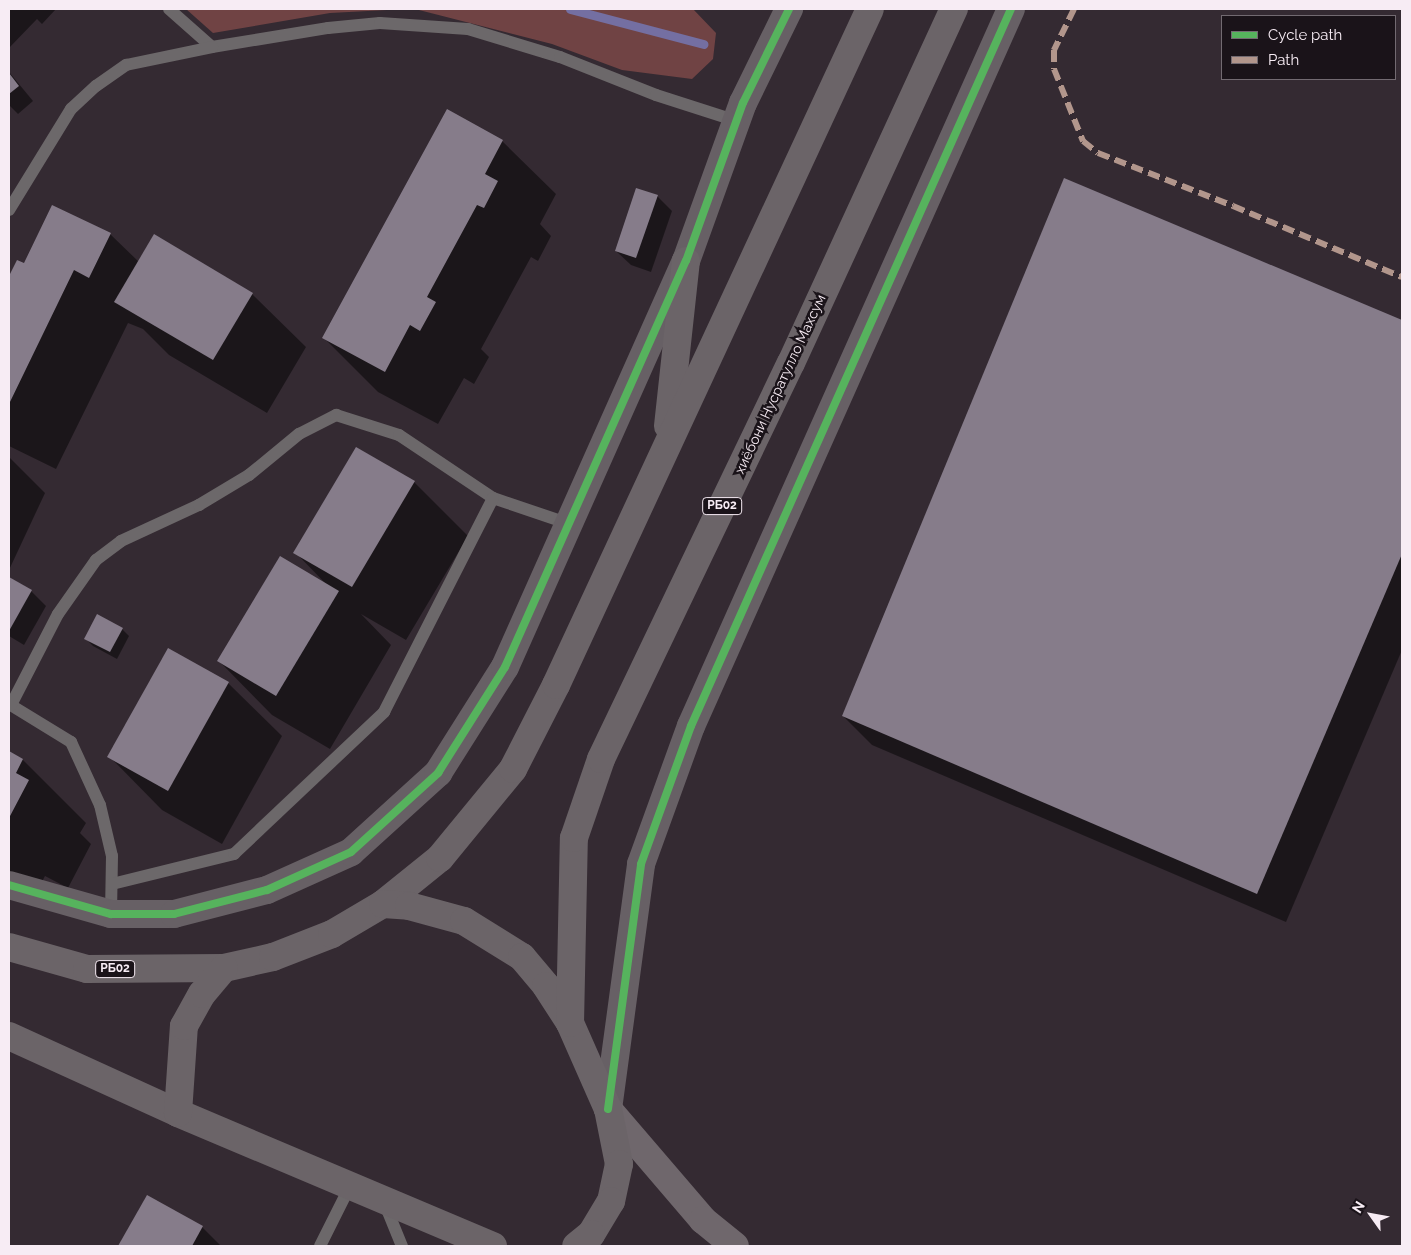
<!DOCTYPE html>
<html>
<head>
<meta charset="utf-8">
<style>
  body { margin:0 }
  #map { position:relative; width:1411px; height:1255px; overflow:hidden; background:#342a32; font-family:Raleway,sans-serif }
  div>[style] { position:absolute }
  .green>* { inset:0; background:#704344 }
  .shadow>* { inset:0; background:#0007 }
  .stream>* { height:9px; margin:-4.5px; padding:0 4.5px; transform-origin:4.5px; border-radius:4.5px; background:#746fa2 }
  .building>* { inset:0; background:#867c8a }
  .lane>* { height:12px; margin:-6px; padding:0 6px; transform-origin:6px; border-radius:6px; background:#6c686a }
  .secondary>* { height:28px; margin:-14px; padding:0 14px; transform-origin:14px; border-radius:14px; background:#676065 }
  .primary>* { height:28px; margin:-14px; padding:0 14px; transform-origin:14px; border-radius:14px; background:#6f676c }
  .highway>* { height:28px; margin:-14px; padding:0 14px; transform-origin:14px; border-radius:14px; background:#6b6468 }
  .quiet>* { height:6px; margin-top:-3px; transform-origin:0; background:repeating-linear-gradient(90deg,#b2968c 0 12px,transparent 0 18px) }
  .cycleway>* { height:8px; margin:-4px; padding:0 4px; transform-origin:4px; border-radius:4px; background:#56b35d }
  span { translate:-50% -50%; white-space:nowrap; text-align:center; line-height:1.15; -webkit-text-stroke:5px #1a1319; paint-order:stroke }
  .shield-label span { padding:1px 4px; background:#1a1319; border:1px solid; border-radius:4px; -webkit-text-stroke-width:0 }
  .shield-label { font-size:12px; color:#f7ecf4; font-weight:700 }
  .street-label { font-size:14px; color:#f7ecf4 }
  .frame { position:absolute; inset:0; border:10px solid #f7ecf4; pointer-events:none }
  .legend { position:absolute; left:1221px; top:15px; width:175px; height:65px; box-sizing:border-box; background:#1a1319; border:1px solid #726a71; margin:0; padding:6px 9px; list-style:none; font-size:15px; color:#f7ecf4 }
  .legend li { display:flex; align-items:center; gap:10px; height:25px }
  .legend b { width:25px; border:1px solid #726a71 }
  .north { position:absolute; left:1346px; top:1190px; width:50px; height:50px; -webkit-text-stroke:4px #1a1319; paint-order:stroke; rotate:302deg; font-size:14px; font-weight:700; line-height:20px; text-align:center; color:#f7ecf4 }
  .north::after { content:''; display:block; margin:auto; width:18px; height:22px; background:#f7ecf4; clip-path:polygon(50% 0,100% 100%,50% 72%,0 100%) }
</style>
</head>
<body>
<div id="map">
  <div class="green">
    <div style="clip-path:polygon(186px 9px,406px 9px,330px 13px,213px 33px)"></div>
    <div style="clip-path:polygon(415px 9px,693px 9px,716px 33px,713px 59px,692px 79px,622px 70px,552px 44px)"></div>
  </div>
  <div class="shadow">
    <div style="clip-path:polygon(9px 9px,56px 9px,42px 24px,37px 19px,9px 48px)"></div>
    <div style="clip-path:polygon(9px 72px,33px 101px,18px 114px,9px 105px)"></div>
    <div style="clip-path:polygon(502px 141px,556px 194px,540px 224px,551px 236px,538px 261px,531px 257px,481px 349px,489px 357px,474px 384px,464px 378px,438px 424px,378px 392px,324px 338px)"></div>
    <div style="clip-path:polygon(1065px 180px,1402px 321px,1402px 650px,1286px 922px,872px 745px,843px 716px)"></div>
    <div style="clip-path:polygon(657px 196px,672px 211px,651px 272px,631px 265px,616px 251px)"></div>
    <div style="clip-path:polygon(110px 234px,139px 262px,252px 294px,306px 347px,267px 413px,169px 355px,143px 329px,128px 323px,56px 469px,9px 446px,9px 279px,17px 261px,24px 265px)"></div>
    <div style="clip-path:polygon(9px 457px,45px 493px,9px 570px)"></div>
    <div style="clip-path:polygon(414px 482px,468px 536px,406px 640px,361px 614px,391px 645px,330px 749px,272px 715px,219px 661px,325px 583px,295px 552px)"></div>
    <div style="clip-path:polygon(9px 578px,31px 591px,46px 606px,24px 645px,9px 636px)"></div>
    <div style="clip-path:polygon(122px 629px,129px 636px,117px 659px,93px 646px,86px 639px)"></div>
    <div style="clip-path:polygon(228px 683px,282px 736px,222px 844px,162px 810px,109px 756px)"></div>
    <div style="clip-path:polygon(9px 752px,23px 760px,86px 823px,80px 833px,91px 844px,68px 888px,45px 876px,37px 891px,20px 882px,9px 871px)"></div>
    <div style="clip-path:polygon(148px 1197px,202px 1227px,221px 1246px,120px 1246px)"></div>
  </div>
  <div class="stream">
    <div style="left:570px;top:9px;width:138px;rotate:14.7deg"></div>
  </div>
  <div class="building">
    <div style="clip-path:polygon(9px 73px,19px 86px,9px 94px)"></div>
    <div style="clip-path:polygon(447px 109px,503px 140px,485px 174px,498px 181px,484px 208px,477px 205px,427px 297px,436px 302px,420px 331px,410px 325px,385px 372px,322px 338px)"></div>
    <div style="clip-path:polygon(1064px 178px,1402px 320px,1402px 554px,1257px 894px,842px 716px)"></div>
    <div style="clip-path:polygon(636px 188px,658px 195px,636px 258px,615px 251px)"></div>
    <div style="clip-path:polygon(52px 205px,111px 233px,89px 278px,74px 270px,9px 404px,9px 276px,17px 260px,24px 263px)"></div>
    <div style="clip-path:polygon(154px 234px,253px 293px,213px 360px,114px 302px)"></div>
    <div style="clip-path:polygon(356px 447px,415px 481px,352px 587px,293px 553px)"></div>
    <div style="clip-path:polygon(280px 556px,339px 591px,276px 696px,217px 661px)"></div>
    <div style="clip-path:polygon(9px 577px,32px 590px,9px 631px)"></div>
    <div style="clip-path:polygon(97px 614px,123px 628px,110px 652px,84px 639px)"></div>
    <div style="clip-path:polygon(168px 648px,229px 682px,168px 791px,107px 757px)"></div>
    <div style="clip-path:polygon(9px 751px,23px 759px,16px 773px,29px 780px,9px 818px)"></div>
    <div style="clip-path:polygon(147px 1195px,203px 1226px,192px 1246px,118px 1246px)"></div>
  </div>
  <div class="lane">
    <div style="left:169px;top:9px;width:57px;rotate:41.5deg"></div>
    <div style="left:212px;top:47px;width:118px;rotate:-9.3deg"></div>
    <div style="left:328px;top:28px;width:52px;rotate:-5.5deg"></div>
    <div style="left:380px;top:23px;width:88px;rotate:3.9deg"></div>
    <div style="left:468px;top:29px;width:96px;rotate:16.9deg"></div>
    <div style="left:560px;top:57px;width:103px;rotate:21.6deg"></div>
    <div style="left:656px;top:95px;width:85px;rotate:17.8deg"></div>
    <div style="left:9px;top:210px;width:119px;rotate:-58.5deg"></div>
    <div style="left:71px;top:109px;width:34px;rotate:-43deg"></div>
    <div style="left:96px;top:86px;width:37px;rotate:-35deg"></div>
    <div style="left:126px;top:65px;width:88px;rotate:-11.8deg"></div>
    <div style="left:9px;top:704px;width:73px;rotate:31.5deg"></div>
    <div style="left:71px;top:742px;width:69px;rotate:65.3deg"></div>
    <div style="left:100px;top:805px;width:52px;rotate:76.8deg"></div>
    <div style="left:112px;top:856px;width:58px;rotate:91deg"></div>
    <div style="left:11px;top:705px;width:102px;rotate:-62.7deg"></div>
    <div style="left:58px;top:614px;width:66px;rotate:-54.9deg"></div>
    <div style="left:96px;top:560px;width:31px;rotate:-37deg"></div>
    <div style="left:121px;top:541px;width:86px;rotate:-24.8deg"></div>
    <div style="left:199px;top:505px;width:58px;rotate:-31deg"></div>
    <div style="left:249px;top:475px;width:65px;rotate:-39.4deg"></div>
    <div style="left:299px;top:434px;width:42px;rotate:-27.2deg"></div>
    <div style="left:336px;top:415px;width:66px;rotate:17.6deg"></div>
    <div style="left:399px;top:435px;width:113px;rotate:33.8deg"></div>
    <div style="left:493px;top:498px;width:81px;rotate:18.7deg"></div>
    <div style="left:112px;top:884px;width:126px;rotate:-13.8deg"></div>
    <div style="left:234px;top:854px;width:207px;rotate:-43.4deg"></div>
    <div style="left:384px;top:712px;width:240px;rotate:-63deg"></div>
    <div style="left:384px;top:1202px;width:48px;rotate:67.8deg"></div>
    <div style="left:320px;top:1246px;width:67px;rotate:-63.4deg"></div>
  </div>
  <div class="secondary">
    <div style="left:9px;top:885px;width:106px;rotate:15.9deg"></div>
    <div style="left:111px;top:914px;width:63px"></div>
    <div style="left:174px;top:914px;width:96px;rotate:-14.5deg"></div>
    <div style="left:267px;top:890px;width:92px;rotate:-24.3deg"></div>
    <div style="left:351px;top:852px;width:118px;rotate:-42.2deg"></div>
    <div style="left:438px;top:773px;width:125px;rotate:-57.7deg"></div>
    <div style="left:505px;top:667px;width:445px;rotate:-66deg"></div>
    <div style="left:686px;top:261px;width:168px;rotate:-70.2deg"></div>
    <div style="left:743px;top:103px;width:105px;rotate:-63.9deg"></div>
    <div style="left:608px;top:1109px;width:247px;rotate:-82.3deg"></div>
    <div style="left:641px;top:864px;width:147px;rotate:-70.1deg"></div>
    <div style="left:691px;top:726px;width:785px;rotate:-65.95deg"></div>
  </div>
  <div class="primary">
    <div style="left:608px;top:1109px;width:146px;rotate:49.4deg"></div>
    <div style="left:703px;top:1220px;width:41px;rotate:39.1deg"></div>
  </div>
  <div class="highway">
    <div style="left:668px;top:426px;width:166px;rotate:-83.8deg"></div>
    <div style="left:383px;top:904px;width:73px;rotate:-38.9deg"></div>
    <div style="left:440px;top:858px;width:115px;rotate:-50.6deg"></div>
    <div style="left:513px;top:769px;width:94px;rotate:-62.9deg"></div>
    <div style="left:556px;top:685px;width:745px;rotate:-65.09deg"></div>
    <div style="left:9px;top:947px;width:81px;rotate:15.8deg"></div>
    <div style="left:87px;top:969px;width:137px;rotate:-0.4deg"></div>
    <div style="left:224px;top:968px;width:50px;rotate:-12.7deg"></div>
    <div style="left:273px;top:957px;width:63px;rotate:-21.3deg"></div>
    <div style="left:332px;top:934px;width:59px;rotate:-30.5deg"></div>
    <div style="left:383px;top:904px;width:26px;rotate:4deg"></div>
    <div style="left:409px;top:906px;width:57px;rotate:15.3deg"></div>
    <div style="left:464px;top:921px;width:68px;rotate:31.8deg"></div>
    <div style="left:522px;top:957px;width:38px;rotate:50deg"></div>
    <div style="left:546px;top:986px;width:44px;rotate:57deg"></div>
    <div style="left:570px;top:1023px;width:94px;rotate:66.2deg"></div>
    <div style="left:608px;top:1109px;width:56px;rotate:78.7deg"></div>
    <div style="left:619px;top:1164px;width:38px;rotate:102deg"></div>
    <div style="left:611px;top:1201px;width:39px;rotate:121deg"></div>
    <div style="left:591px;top:1234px;width:19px;rotate:141deg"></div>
    <div style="left:570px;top:1023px;width:185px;rotate:-88.8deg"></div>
    <div style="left:574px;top:838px;width:83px;rotate:-71.1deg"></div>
    <div style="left:601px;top:759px;width:439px;rotate:-64.4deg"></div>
    <div style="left:791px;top:363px;width:390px;rotate:-65.3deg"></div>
    <div style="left:9px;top:1036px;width:186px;rotate:24.5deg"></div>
    <div style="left:178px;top:1113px;width:342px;rotate:22.9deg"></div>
    <div style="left:178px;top:1113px;width:87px;rotate:-86.1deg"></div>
    <div style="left:184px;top:1026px;width:37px;rotate:-61deg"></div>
    <div style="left:202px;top:994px;width:34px;rotate:-50deg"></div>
  </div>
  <div class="quiet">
    <div style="left:1074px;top:9px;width:46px;rotate:116deg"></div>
    <div style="left:1054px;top:50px;width:19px;rotate:90deg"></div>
    <div style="left:1054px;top:69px;width:78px;rotate:68.1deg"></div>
    <div style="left:1083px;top:141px;width:19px;rotate:39deg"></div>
    <div style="left:1098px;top:153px;width:145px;rotate:21.4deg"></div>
    <div style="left:1233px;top:206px;width:183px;rotate:22.8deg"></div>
  </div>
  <div class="cycleway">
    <div style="left:9px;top:885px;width:106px;rotate:15.9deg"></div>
    <div style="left:111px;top:914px;width:63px"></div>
    <div style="left:174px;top:914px;width:96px;rotate:-14.5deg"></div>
    <div style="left:267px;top:890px;width:92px;rotate:-24.3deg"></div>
    <div style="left:351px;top:852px;width:118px;rotate:-42.2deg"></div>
    <div style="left:438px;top:773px;width:125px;rotate:-57.7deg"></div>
    <div style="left:505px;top:667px;width:445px;rotate:-66deg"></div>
    <div style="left:686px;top:261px;width:168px;rotate:-70.2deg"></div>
    <div style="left:743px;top:103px;width:105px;rotate:-63.9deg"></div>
    <div style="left:608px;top:1109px;width:247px;rotate:-82.3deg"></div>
    <div style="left:641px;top:864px;width:147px;rotate:-70.1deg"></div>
    <div style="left:691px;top:726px;width:785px;rotate:-65.95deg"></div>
  </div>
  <div class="shield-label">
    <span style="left:722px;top:506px">РБ02</span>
    <span style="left:115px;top:969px">РБ02</span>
  </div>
  <div class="street-label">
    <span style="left:780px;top:384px;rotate:-65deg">хиёбони Нусратулло Махсум</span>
  </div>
  <div class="frame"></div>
  <ul class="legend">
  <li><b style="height:6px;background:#56b35d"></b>Cycle path</li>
  <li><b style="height:6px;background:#b2968c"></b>Path</li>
  </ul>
  <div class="north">N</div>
</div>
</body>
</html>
